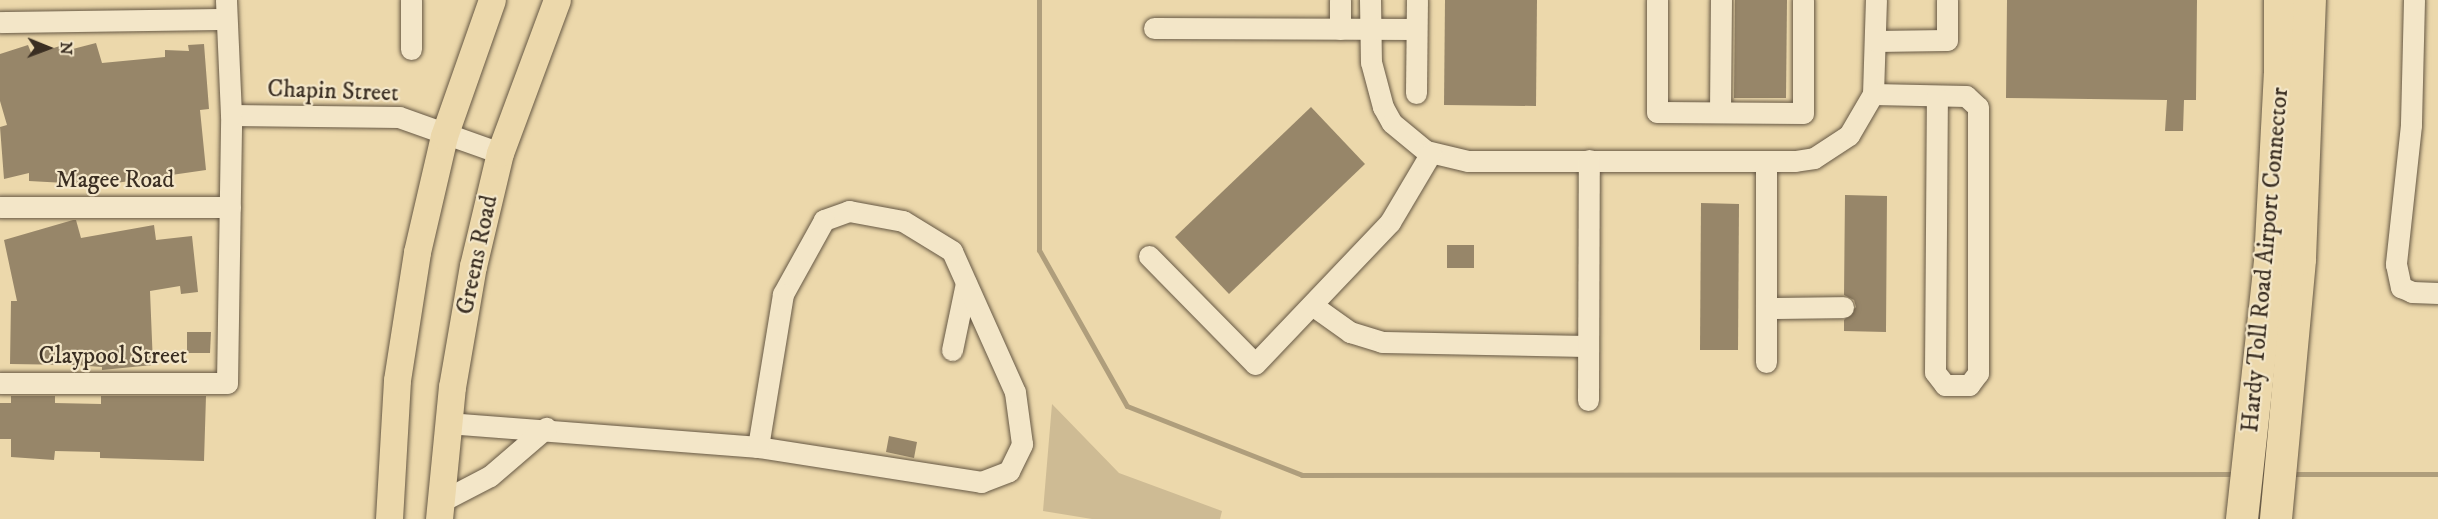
<!DOCTYPE html>
<html>
<head>
<meta charset="utf-8">
<style>
  body { margin:0 }
  #map { position:relative; width:2438px; height:519px; overflow:hidden; background:#ecd8ab; font-family:"IM FELL DW Pica",serif }
  div>[style] { position:absolute }
  .green>* { inset:0; background:#cebb94 }
  .stream>* { height:5px; margin:-2.5px; padding:0 2.5px; transform-origin:2.5px; border-radius:2.5px; background:#af9e7c }
  .building>* { inset:0; background:#978669 }
  .roads { filter:drop-shadow(0 0 2px #665844) drop-shadow(0 0 2px #665844) }
  .minor>* { height:21px; margin:-10.5px; padding:0 10.5px; transform-origin:10.5px; border-radius:10.5px; background:#f3e6c8 }
  .major>* { height:27px; margin:-13.5px; padding:0 13.5px; transform-origin:13.5px; border-radius:13.5px; background:#ecd8ab }
  .highway>* { height:32px; margin:-16px; padding:0 16px; transform-origin:16px; border-radius:16px; background:#ecd8ab }
  span { translate:-50% -50%; white-space:nowrap; text-align:center; line-height:1.15; -webkit-text-stroke:4.5px #f3e6c8; paint-order:stroke }
  .street-label { font-size:24px; color:#3a2e22 }
  .north { position:absolute; left:18px; top:18px; width:60px; height:60px; -webkit-text-stroke:4px #f3e6c8; paint-order:stroke; rotate:91deg; font-size:16px; font-weight:700; line-height:24px; text-align:center; color:#3a2e22 }
  .north::after { content:''; display:block; margin:auto; width:21px; height:27px; background:#3a2e22; clip-path:polygon(50% 0,100% 100%,50% 72%,0 100%) }
</style>
</head>
<body>
<div id="map">
  <div class="green">
    <div style="clip-path:polygon(1052px 404px,1119px 473px,1222px 511px,1220px 519px,1092px 519px,1043px 511px)"></div>
  </div>
  <div class="stream">
    <div style="left:1039px;top:0;width:250px;rotate:90deg"></div>
    <div style="left:1039px;top:250px;width:179px;rotate:60.6deg"></div>
    <div style="left:1127px;top:406px;width:188px;rotate:21.5deg"></div>
    <div style="left:1302px;top:475px;width:936px;rotate:-0.06deg"></div>
    <div style="left:2290px;top:474px;width:148px"></div>
  </div>
  <div class="building">
    <div style="clip-path:polygon(1445px 0,1537px 0,1536px 106px,1444px 105px)"></div>
    <div style="clip-path:polygon(1735px 0,1787px 0,1786px 98px,1734px 98px)"></div>
    <div style="clip-path:polygon(2007px 0,2197px 0,2196px 100px,2184px 100px,2183px 131px,2165px 131px,2167px 100px,2006px 98px)"></div>
    <div style="clip-path:polygon(96px 43px,102px 63px,165px 57px,165px 50px,189px 51px,188px 45px,204px 44px,209px 109px,200px 110px,206px 170px,102px 185px,29px 181px,29px 173px,4px 179px,0 127px,7px 125px,0 101px,0 54px,28px 45px,32px 55px,63px 45px,65px 51px)"></div>
    <div style="clip-path:polygon(1311px 107px,1365px 164px,1229px 294px,1175px 237px)"></div>
    <div style="clip-path:polygon(1845px 195px,1887px 196px,1886px 332px,1844px 331px,1844px 320px,1856px 307px,1854px 300px,1844px 295px)"></div>
    <div style="clip-path:polygon(1701px 203px,1739px 204px,1738px 350px,1700px 350px)"></div>
    <div style="clip-path:polygon(73px 220px,76px 220px,81px 238px,154px 225px,156px 240px,192px 236px,198px 292px,181px 294px,180px 286px,150px 291px,153px 365px,102px 370px,102px 367px,75px 365px,10px 364px,11px 301px,17px 301px,4px 240px)"></div>
    <div style="clip-path:polygon(1447px 245px,1474px 245px,1474px 268px,1447px 268px)"></div>
    <div style="clip-path:polygon(187px 332px,211px 332px,210px 353px,187px 353px)"></div>
    <div style="clip-path:polygon(11px 396px,55px 396px,55px 403px,101px 404px,101px 396px,206px 396px,204px 461px,100px 458px,100px 452px,55px 451px,54px 460px,11px 457px,11px 439px,0 439px,0 403px,11px 403px)"></div>
    <div style="clip-path:polygon(889px 436px,917px 442px,914px 458px,886px 452px)"></div>
  </div>
  <div class="roads">
    <div class="minor">
      <div style="left:1370px;top:0;width:62px;rotate:89.1deg"></div>
      <div style="left:1371px;top:62px;width:47px;rotate:75.1deg"></div>
      <div style="left:1383px;top:107px;width:18px;rotate:61deg"></div>
      <div style="left:1392px;top:123px;width:44px;rotate:39.5deg"></div>
      <div style="left:1426px;top:151px;width:43px;rotate:13.4deg"></div>
      <div style="left:1468px;top:161px;width:327px"></div>
      <div style="left:1795px;top:161px;width:19px;rotate:-9deg"></div>
      <div style="left:1814px;top:158px;width:42px;rotate:-33.3deg"></div>
      <div style="left:1849px;top:135px;width:48px;rotate:-59.7deg"></div>
      <div style="left:1873px;top:94px;width:94px;rotate:-88.2deg"></div>
      <div style="left:1657px;top:0;width:112px;rotate:90deg"></div>
      <div style="left:1657px;top:112px;width:146px;rotate:0.4deg"></div>
      <div style="left:1803px;top:113px;width:113px;rotate:-90deg"></div>
      <div style="left:2414px;top:0;width:125px;rotate:91.4deg"></div>
      <div style="left:2411px;top:125px;width:140px;rotate:96.2deg"></div>
      <div style="left:2396px;top:264px;width:24px;rotate:78deg"></div>
      <div style="left:2401px;top:287px;width:12px;rotate:24deg"></div>
      <div style="left:2412px;top:292px;width:26px;rotate:2deg"></div>
      <div style="left:0;top:22px;width:226px;rotate:-0.8deg"></div>
      <div style="left:1154px;top:28px;width:262px;rotate:0.2deg"></div>
      <div style="left:1340px;top:29px;width:29px;rotate:-90deg"></div>
      <div style="left:1876px;top:41px;width:71px;rotate:-0.8deg"></div>
      <div style="left:1947px;top:40px;width:40px;rotate:-90deg"></div>
      <div style="left:411px;top:49px;width:49px;rotate:-90deg"></div>
      <div style="left:1416px;top:93px;width:93px;rotate:-89.4deg"></div>
      <div style="left:1873px;top:94px;width:93px;rotate:1.2deg"></div>
      <div style="left:1966px;top:96px;width:16px;rotate:43deg"></div>
      <div style="left:1978px;top:107px;width:266px;rotate:90deg"></div>
      <div style="left:1978px;top:373px;width:15px;rotate:127deg"></div>
      <div style="left:1969px;top:385px;width:24px;rotate:180deg"></div>
      <div style="left:1945px;top:385px;width:16px;rotate:-128deg"></div>
      <div style="left:1935px;top:372px;width:275px;rotate:-89.6deg"></div>
      <div style="left:1720px;top:112px;width:112px;rotate:-89.5deg"></div>
      <div style="left:231px;top:115px;width:168px;rotate:0.7deg"></div>
      <div style="left:399px;top:117px;width:107px;rotate:19.6deg"></div>
      <div style="left:0;top:207px;width:230px"></div>
      <div style="left:1149px;top:256px;width:151px;rotate:45.5deg"></div>
      <div style="left:1255px;top:364px;width:196px;rotate:-46.4deg"></div>
      <div style="left:1390px;top:222px;width:80px;rotate:-59.3deg"></div>
      <div style="left:1312px;top:305px;width:47px;rotate:35.4deg"></div>
      <div style="left:1350px;top:332px;width:34px;rotate:17deg"></div>
      <div style="left:1382px;top:342px;width:206px;rotate:1.1deg"></div>
      <div style="left:1766px;top:308px;width:77px;rotate:-0.7deg"></div>
      <div style="left:952px;top:350px;width:68px;rotate:-78.2deg"></div>
      <div style="left:1766px;top:362px;width:201px;rotate:-90deg"></div>
      <div style="left:0;top:383px;width:227px"></div>
      <div style="left:227px;top:383px;width:268px;rotate:-89.1deg"></div>
      <div style="left:231px;top:115px;width:115px;rotate:-92.5deg"></div>
      <div style="left:1588px;top:400px;width:240px;rotate:-89.8deg"></div>
      <div style="left:448px;top:423px;width:311px;rotate:4.4deg"></div>
      <div style="left:758px;top:447px;width:226px;rotate:8.9deg"></div>
      <div style="left:981px;top:482px;width:30px;rotate:-21deg"></div>
      <div style="left:1009px;top:471px;width:30px;rotate:-64deg"></div>
      <div style="left:1022px;top:444px;width:52px;rotate:-97.7deg"></div>
      <div style="left:1015px;top:392px;width:154px;rotate:-114.1deg"></div>
      <div style="left:952px;top:251px;width:57px;rotate:-148.5deg"></div>
      <div style="left:903px;top:221px;width:55px;rotate:-169.5deg"></div>
      <div style="left:849px;top:211px;width:27px;rotate:160deg"></div>
      <div style="left:824px;top:220px;width:85px;rotate:119deg"></div>
      <div style="left:783px;top:294px;width:155px;rotate:99.3deg"></div>
      <div style="left:440px;top:502px;width:56px;rotate:-27.5deg"></div>
      <div style="left:490px;top:476px;width:74px;rotate:-40.6deg"></div>
    </div>
    <div class="major">
      <div style="left:389px;top:519px;width:139px;rotate:-86.7deg"></div>
      <div style="left:397px;top:380px;width:130px;rotate:-81.1deg"></div>
      <div style="left:417px;top:252px;width:119px;rotate:-76.9deg"></div>
      <div style="left:444px;top:136px;width:144px;rotate:-70.6deg"></div>
      <div style="left:439px;top:519px;width:133px;rotate:-84.4deg"></div>
      <div style="left:452px;top:387px;width:123px;rotate:-80.2deg"></div>
      <div style="left:473px;top:266px;width:116px;rotate:-76.6deg"></div>
      <div style="left:500px;top:153px;width:163px;rotate:-69.6deg"></div>
    </div>
    <div class="highway">
      <div style="left:2242px;top:519px;width:259px;rotate:-83.8deg"></div>
      <div style="left:2270px;top:262px;width:188px;rotate:-87deg"></div>
      <div style="left:2280px;top:74px;width:74px;rotate:-90deg"></div>
      <div style="left:2276px;top:519px;width:261px;rotate:-84.7deg"></div>
      <div style="left:2300px;top:259px;width:259px;rotate:-87.8deg"></div>
    </div>
  </div>
  <div class="street-label">
    <span style="left:333px;top:92px;rotate:2deg">Chapin Street</span>
    <span style="left:115px;top:181px">Magee Road</span>
    <span style="left:478px;top:255px;rotate:-78deg">Greens Road</span>
    <span style="left:2266px;top:260px;rotate:-85deg">Hardy Toll Road Airport Connector</span>
    <span style="left:113px;top:357px">Claypool Street</span>
  </div>
  <div class="north">N</div>
</div>
</body>
</html>
